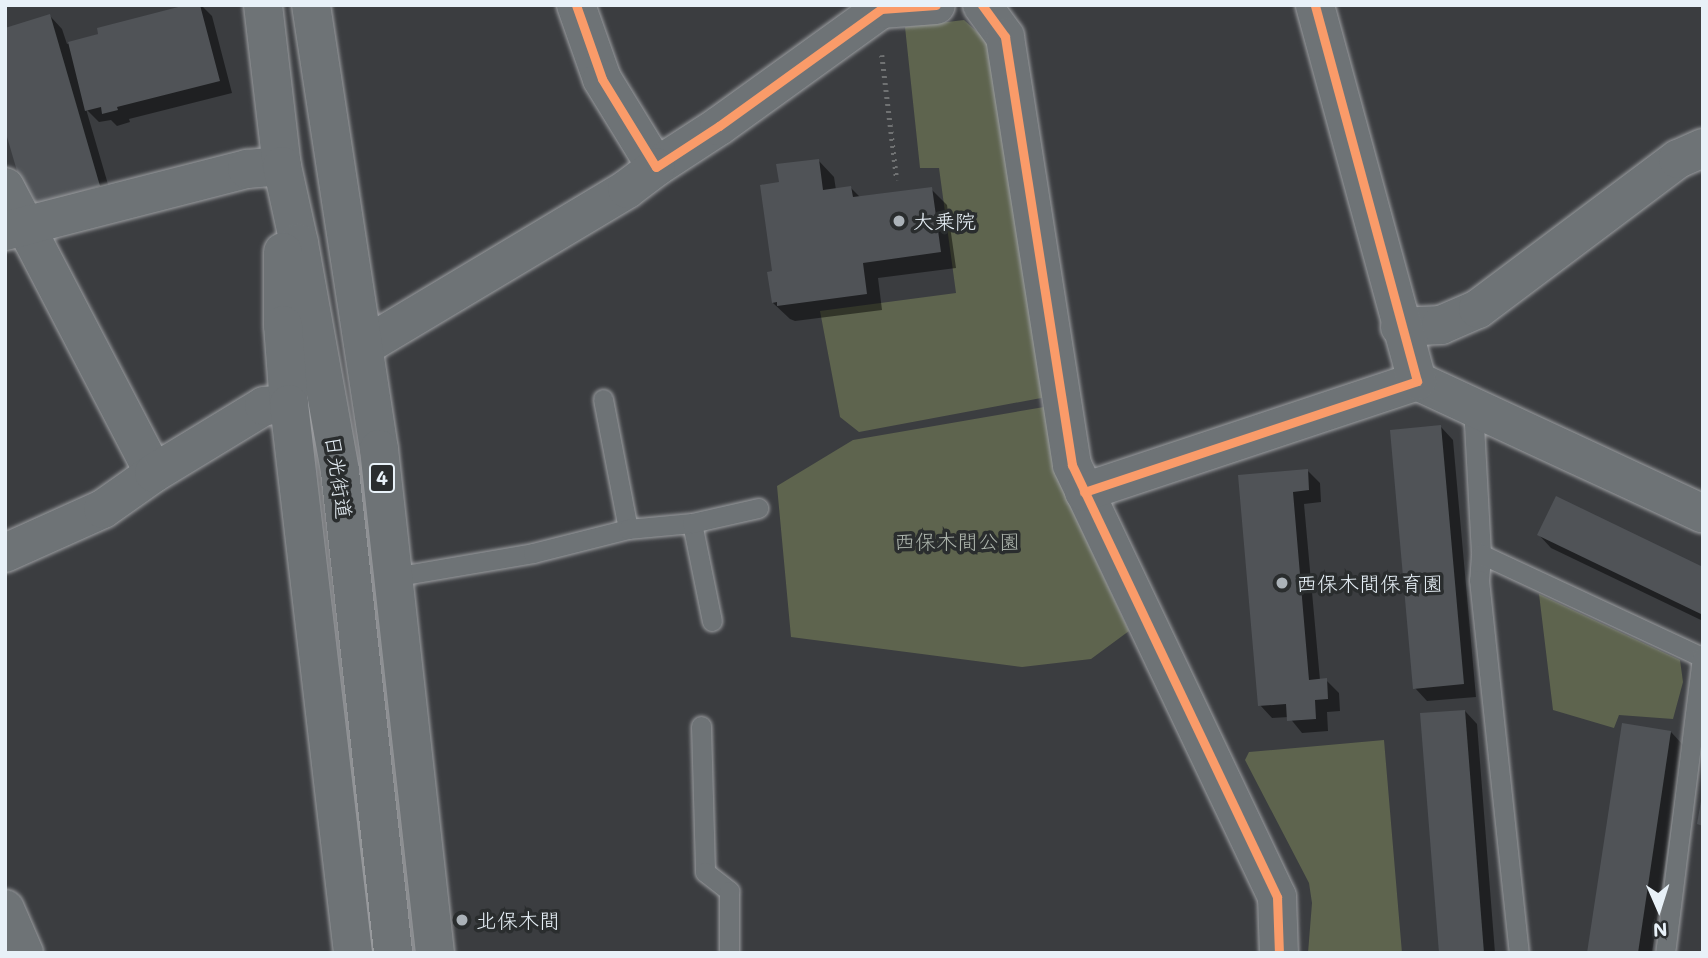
<!DOCTYPE html>
<html>
<head>
<meta charset="utf-8">
<style>
  body { margin:0 }
  #map { position:relative; width:1708px; height:958px; overflow:hidden; background:#3b3d40; font-family:Mali,"Klee One",sans-serif }
  div>[style] { position:absolute }
  .green>* { inset:0; background:#5e644e }
  .shadow>* { inset:0; background:#0007 }
  .building>* { inset:0; background:#505357 }
  .path>* { height:4.5px; margin-top:-2.25px; transform-origin:0; background:repeating-linear-gradient(90deg,#707273 0 2px,transparent 0 7px) }
  .roads { filter:drop-shadow(0 0 2px #9d9fa2) drop-shadow(0 0 2px #9d9fa2) }
  .service>* { height:19px; margin:-9.5px; padding:0 9.5px; transform-origin:9.5px; border-radius:9.5px; background:#6e7376 }
  .minor>* { height:38px; margin:-19px; padding:0 19px; transform-origin:19px; border-radius:19px; background:#6e7376 }
  .trunk>* { height:38px; margin:-19px; padding:0 19px; transform-origin:19px; border-radius:19px; background:#6e7376 }
  .cycleway>* { height:9px; margin:-4.5px; padding:0 4.5px; transform-origin:4.5px; border-radius:4.5px; background:#fa9b69 }
  .dots>* { width:19px; height:19px; translate:-50% -50%; box-sizing:border-box; border:4px solid #2a2d2e; border-radius:50% }
  span { translate:-50% -50%; white-space:nowrap; text-align:center; line-height:1.15; -webkit-text-stroke:7px #2a2d2e; paint-order:stroke }
  .shield-label span { padding:2px 5px; background:#2a2d2e; border:2px solid; border-radius:5px; -webkit-text-stroke-width:0 }
  .shield-label { font-size:19px; color:#e8f1f8; font-weight:700 }
  .poi-label { font-size:21px; color:#e8f1f8 }
  .left { translate:0 -50%; text-align:left }
  .street-label { font-size:21px; color:#e8f1f8 }
  .park-label { font-size:21px; color:#acb4ac }
  .frame { position:absolute; inset:0; border:7px solid #e8f1f8; pointer-events:none }
  .north { position:absolute; left:1624px; top:874px; width:70px; height:70px; -webkit-text-stroke:5px #2a2d2e; paint-order:stroke; rotate:177deg; font-size:19px; font-weight:700; line-height:28px; text-align:center; color:#e8f1f8 }
  .north::after { content:''; display:block; margin:auto; width:24px; height:32px; background:#e8f1f8; clip-path:polygon(50% 0,100% 100%,50% 72%,0 100%) }
</style>
</head>
<body>
<div id="map">
  <div class="green">
    <div style="clip-path:polygon(964px 20px,993px 46px,1052px 396px,859px 432px,840px 417px,820px 311px,956px 293px,939px 168px,920px 168px,905px 27px)"></div>
    <div style="clip-path:polygon(1050px 406px,1066px 497px,1129px 631px,1091px 659px,1022px 667px,791px 637px,777px 486px,853px 440px)"></div>
    <div style="clip-path:polygon(1539px 594px,1680px 660px,1683px 682px,1673px 719px,1619px 715px,1614px 728px,1553px 710px)"></div>
    <div style="clip-path:polygon(1384px 740px,1402px 953px,1308px 953px,1312px 903px,1309px 883px,1245px 760px,1249px 752px)"></div>
  </div>
  <div class="shadow">
    <div style="clip-path:polygon(193px 5px,201px 5px,212px 16px,232px 93px,129px 119px,130px 122px,117px 126px,111px 120px,99px 122px,86px 109px,112px 198px,38px 204px,50px 16px,62px 29px,67px 44px)"></div>
    <div style="clip-path:polygon(818px 160px,834px 177px,836px 190px,851px 188px,861px 198px,931px 189px,947px 205px,956px 268px,878px 278px,882px 310px,795px 321px,790px 319px,773px 303px,781px 183px)"></div>
    <div style="clip-path:polygon(1441px 427px,1453px 440px,1476px 697px,1427px 701px,1415px 688px)"></div>
    <div style="clip-path:polygon(1307px 470px,1320px 483px,1321px 502px,1304px 504px,1320px 680px,1326px 680px,1339px 693px,1340px 711px,1327px 712px,1328px 731px,1302px 733px,1289px 717px,1272px 718px,1260px 705px,1240px 476px)"></div>
    <div style="clip-path:polygon(1539px 535px,1703px 569px,1703px 621px,1551px 548px)"></div>
    <div style="clip-path:polygon(1465px 711px,1477px 724px,1495px 953px,1440px 953px)"></div>
    <div style="clip-path:polygon(1671px 732px,1683px 745px,1652px 953px,1589px 953px)"></div>
  </div>
  <div class="building">
    <div style="clip-path:polygon(186px 5px,200px 5px,220px 81px,117px 107px,118px 110px,102px 114px,101px 107px,85px 111px,68px 42px,98px 34px,97px 28px)"></div>
    <div style="clip-path:polygon(50px 14px,100px 186px,37px 205px,17px 171px,5px 130px,5px 28px)"></div>
    <div style="clip-path:polygon(819px 159px,823px 190px,851px 186px,853px 197px,932px 187px,941px 252px,863px 263px,867px 294px,777px 306px,777px 302px,772px 303px,767px 272px,772px 271px,760px 185px,779px 182px,776px 164px)"></div>
    <div style="clip-path:polygon(1441px 425px,1464px 684px,1413px 689px,1390px 430px)"></div>
    <div style="clip-path:polygon(1308px 469px,1309px 490px,1293px 492px,1309px 680px,1327px 678px,1328px 699px,1315px 700px,1316px 719px,1287px 721px,1286px 704px,1258px 706px,1238px 475px)"></div>
    <div style="clip-path:polygon(1556px 496px,1703px 567px,1703px 615px,1537px 535px)"></div>
    <div style="clip-path:polygon(1465px 710px,1484px 953px,1439px 953px,1420px 713px)"></div>
    <div style="clip-path:polygon(1622px 723px,1671px 731px,1638px 953px,1587px 953px)"></div>
    <div style="clip-path:polygon(1701px 801px,1703px 801px,1703px 826px,1697px 824px)"></div>
  </div>
  <div class="path">
    <div style="left:882px;top:55px;width:126px;rotate:83.2deg"></div>
  </div>
  <div class="roads">
    <div class="service">
      <div style="left:603px;top:399px;width:132px;rotate:79.1deg"></div>
      <div style="left:1473px;top:406px;width:148px;rotate:86.9deg"></div>
      <div style="left:1481px;top:554px;width:26px;rotate:94deg"></div>
      <div style="left:1479px;top:580px;width:375px;rotate:83.9deg"></div>
      <div style="left:692px;top:523px;width:100px;rotate:78.5deg"></div>
      <div style="left:1481px;top:554px;width:244px;rotate:25deg"></div>
      <div style="left:1702px;top:657px;width:298px;rotate:97.1deg"></div>
      <div style="left:393px;top:577px;width:142px;rotate:-9.7deg"></div>
      <div style="left:533px;top:553px;width:98px;rotate:-14.2deg"></div>
      <div style="left:628px;top:529px;width:64px;rotate:-5.4deg"></div>
      <div style="left:692px;top:523px;width:68px;rotate:-12.8deg"></div>
      <div style="left:701px;top:726px;width:146px;rotate:88.4deg"></div>
      <div style="left:705px;top:872px;width:31px;rotate:38deg"></div>
      <div style="left:729px;top:891px;width:62px;rotate:90deg"></div>
    </div>
    <div class="minor">
      <div style="left:576px;top:5px;width:78px;rotate:70.6deg"></div>
      <div style="left:602px;top:79px;width:103px;rotate:58.5deg"></div>
      <div style="left:656px;top:167px;width:75px;rotate:-33.1deg"></div>
      <div style="left:719px;top:126px;width:200px;rotate:-35.8deg"></div>
      <div style="left:881px;top:9px;width:55px;rotate:-4.2deg"></div>
      <div style="left:982px;top:5px;width:39px;rotate:54deg"></div>
      <div style="left:1005px;top:37px;width:433px;rotate:81.1deg"></div>
      <div style="left:1072px;top:465px;width:478px;rotate:64.6deg"></div>
      <div style="left:1277px;top:897px;width:56px;rotate:88deg"></div>
      <div style="left:5px;top:187px;width:322px;rotate:62.5deg"></div>
      <div style="left:5px;top:231px;width:250px;rotate:-14.4deg"></div>
      <div style="left:247px;top:169px;width:35px;rotate:-5deg"></div>
      <div style="left:1400px;top:327px;width:41px;rotate:-2.8deg"></div>
      <div style="left:1441px;top:325px;width:40px;rotate:-23.4deg"></div>
      <div style="left:1478px;top:309px;width:250px;rotate:-36.9deg"></div>
      <div style="left:1678px;top:159px;width:27px;rotate:-24deg"></div>
      <div style="left:365px;top:346px;width:305px;rotate:-30.9deg"></div>
      <div style="left:627px;top:189px;width:36px;rotate:-37deg"></div>
      <div style="left:1417px;top:381px;width:315px;rotate:24.9deg"></div>
      <div style="left:1084px;top:492px;width:351px;rotate:-18.4deg"></div>
      <div style="left:1417px;top:381px;width:390px;rotate:-105.2deg"></div>
      <div style="left:5px;top:553px;width:107px;rotate:-24.2deg"></div>
      <div style="left:103px;top:509px;width:62px;rotate:-35.2deg"></div>
      <div style="left:154px;top:473px;width:129px;rotate:-31.3deg"></div>
      <div style="left:264px;top:406px;width:25px;rotate:-5deg"></div>
      <div style="left:5px;top:909px;width:48px;rotate:66.6deg"></div>
    </div>
    <div class="trunk">
      <div style="left:263px;top:5px;width:162px;rotate:83.3deg"></div>
      <div style="left:282px;top:166px;width:79px;rotate:77.6deg"></div>
      <div style="left:299px;top:243px;width:232px;rotate:79.8deg"></div>
      <div style="left:340px;top:471px;width:485px;rotate:83.7deg"></div>
      <div style="left:311px;top:5px;width:449px;rotate:81.3deg"></div>
      <div style="left:379px;top:449px;width:507px;rotate:83.66deg"></div>
      <div style="left:283px;top:252px;width:73px;rotate:90deg"></div>
      <div style="left:283px;top:325px;width:79px;rotate:85.7deg"></div>
      <div style="left:289px;top:404px;width:553px;rotate:83.35deg"></div>
    </div>
  </div>
  <div class="cycleway">
    <div style="left:576px;top:5px;width:78px;rotate:70.6deg"></div>
    <div style="left:602px;top:79px;width:103px;rotate:58.5deg"></div>
    <div style="left:656px;top:167px;width:75px;rotate:-33.1deg"></div>
    <div style="left:719px;top:126px;width:200px;rotate:-35.8deg"></div>
    <div style="left:881px;top:9px;width:55px;rotate:-4.2deg"></div>
    <div style="left:982px;top:5px;width:39px;rotate:54deg"></div>
    <div style="left:1005px;top:37px;width:433px;rotate:81.1deg"></div>
    <div style="left:1072px;top:465px;width:478px;rotate:64.6deg"></div>
    <div style="left:1277px;top:897px;width:56px;rotate:88deg"></div>
    <div style="left:1084px;top:492px;width:351px;rotate:-18.4deg"></div>
    <div style="left:1417px;top:381px;width:390px;rotate:-105.2deg"></div>
  </div>
  <div class="dots">
    <div style="left:899px;top:221px;background:#abb2b8"></div>
    <div style="left:1282px;top:583px;background:#abb2b8"></div>
    <div style="left:462px;top:920px;background:#abb2b8"></div>
  </div>
  <div class="shield-label">
    <span style="left:382px;top:478px">4</span>
  </div>
  <div class="poi-label">
    <span class="left" style="left:913px;top:221px">大乗院</span>
    <span class="left" style="left:1296px;top:583px">西保木間保育園</span>
    <span class="left" style="left:476px;top:920px">北保木間</span>
  </div>
  <div class="street-label">
    <span style="left:339px;top:477px;rotate:82deg">日光街道</span>
  </div>
  <div class="park-label">
    <span style="left:957px;top:541px">西保木間公園</span>
  </div>
  <div class="frame"></div>
  <div class="north">N</div>
</div>
</body>
</html>
